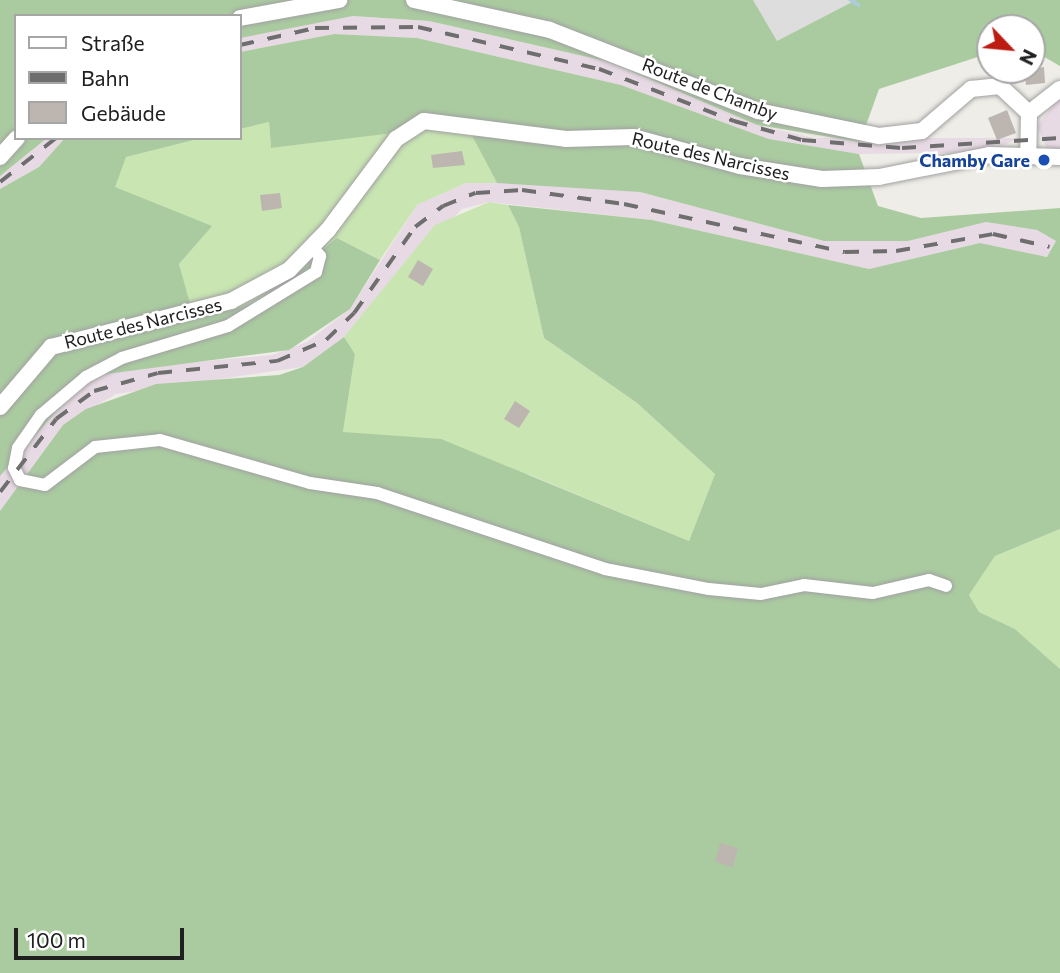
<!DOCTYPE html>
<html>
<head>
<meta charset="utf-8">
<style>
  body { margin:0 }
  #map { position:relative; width:1060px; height:973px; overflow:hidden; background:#efede7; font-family:Commissioner,sans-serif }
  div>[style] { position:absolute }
  .residential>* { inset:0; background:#dedddd }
  .industrial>* { inset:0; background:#e8dae4 }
  .grass>* { inset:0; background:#c8e5b2 }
  .forest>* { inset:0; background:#aacba0 }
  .stream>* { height:3.5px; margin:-1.75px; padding:0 1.75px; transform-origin:1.75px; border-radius:1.75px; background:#acccd9 }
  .building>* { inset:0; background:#bdb6b0 }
  .roads { filter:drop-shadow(0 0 2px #a1a1a1) drop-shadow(0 0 2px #a1a1a1) }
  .minor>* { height:12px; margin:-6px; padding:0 6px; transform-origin:6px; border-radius:6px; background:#fff }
  .tertiary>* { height:16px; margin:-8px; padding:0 8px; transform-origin:8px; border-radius:8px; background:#fff }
  .rail>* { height:3.5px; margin-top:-1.75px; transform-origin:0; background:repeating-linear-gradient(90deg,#6e6e6e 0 14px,transparent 0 28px) }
  .dots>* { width:19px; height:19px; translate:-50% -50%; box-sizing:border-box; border:4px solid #fff; border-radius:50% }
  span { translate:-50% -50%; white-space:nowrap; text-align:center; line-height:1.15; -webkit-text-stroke:5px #fff; paint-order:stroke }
  .street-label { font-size:18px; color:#202020 }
  .transit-label { font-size:18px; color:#164399; font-weight:700 }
  .right { translate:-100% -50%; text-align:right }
  .legend { position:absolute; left:14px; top:14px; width:228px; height:126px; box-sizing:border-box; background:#fff; border:2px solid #a6a6a6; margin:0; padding:9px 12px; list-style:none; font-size:21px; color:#202020 }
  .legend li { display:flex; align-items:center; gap:14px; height:35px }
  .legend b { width:35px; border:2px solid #a6a6a6 }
  .north { position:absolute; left:976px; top:14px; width:70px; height:70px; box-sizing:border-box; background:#fff; border:2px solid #a6a6a6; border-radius:50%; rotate:116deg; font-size:19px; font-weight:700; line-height:28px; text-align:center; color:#202020 }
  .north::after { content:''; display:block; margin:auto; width:24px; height:32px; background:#bd1c13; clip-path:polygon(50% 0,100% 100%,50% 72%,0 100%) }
  .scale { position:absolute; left:14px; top:928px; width:170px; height:32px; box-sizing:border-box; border:4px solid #202020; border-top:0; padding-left:9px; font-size:21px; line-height:24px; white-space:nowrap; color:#202020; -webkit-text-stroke:5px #fff; paint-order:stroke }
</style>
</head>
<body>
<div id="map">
  <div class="residential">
    <div style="clip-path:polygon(753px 0,856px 0,776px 42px)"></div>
  </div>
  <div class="industrial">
    <div style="clip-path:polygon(353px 16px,429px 21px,610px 62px,757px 125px,814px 138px,1019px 138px,988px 152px,859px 154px,769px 139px,621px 85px,417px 38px,334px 34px,240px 52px,240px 38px,261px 31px)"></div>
    <div style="clip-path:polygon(1060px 96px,1060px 149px,1047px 149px,1037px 126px)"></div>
    <div style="clip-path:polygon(47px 138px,65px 138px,39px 167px,0 189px,0 176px)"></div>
    <div style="clip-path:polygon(531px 182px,640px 192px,824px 241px,908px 241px,986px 222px,1037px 230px,1056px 241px,1047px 257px,980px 243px,869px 269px,652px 220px,489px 202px,462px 209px,344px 337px,303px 367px,116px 394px,63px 425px,0 511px,0 476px,79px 385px,99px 375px,163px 365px,272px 355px,307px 342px,350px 309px,417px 205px,466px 183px)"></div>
  </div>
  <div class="grass">
    <div style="clip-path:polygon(269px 122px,271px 148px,466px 123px,497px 183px,466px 183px,417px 205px,380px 260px,337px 238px,255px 303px,193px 318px,179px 264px,211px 226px,114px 187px,125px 157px,202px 138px,240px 138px,240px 129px)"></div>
    <div style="clip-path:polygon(489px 202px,508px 205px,519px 227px,544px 338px,637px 403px,715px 474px,689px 541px,530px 475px,343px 432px,355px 354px,344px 337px,435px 225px)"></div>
    <div style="clip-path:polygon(1060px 529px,1060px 669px,1015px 629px,979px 612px,969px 595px,995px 556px)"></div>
  </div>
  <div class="forest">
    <div style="clip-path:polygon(0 0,753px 0,777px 41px,856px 0,1060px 0,1060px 66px,1032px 50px,1032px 28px,990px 28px,990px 53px,879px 89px,860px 142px,757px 125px,610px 62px,429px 21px,353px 16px,240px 38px,240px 16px,16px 16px,16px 138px,47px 138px,0 176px)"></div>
    <div style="clip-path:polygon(334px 34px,417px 38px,621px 85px,769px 139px,859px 154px,878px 206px,921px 218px,1060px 208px,1060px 529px,995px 556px,969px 595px,979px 612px,1015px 629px,1060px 669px,1060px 973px,0 973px,0 511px,63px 425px,86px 409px,156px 384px,279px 375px,303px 367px,344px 337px,355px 354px,343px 432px,441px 439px,689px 541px,715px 474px,637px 403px,544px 338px,519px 227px,508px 205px,652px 220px,869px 269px,980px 243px,1047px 257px,1056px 241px,1037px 230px,986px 222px,908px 241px,824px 241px,640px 192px,497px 183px,466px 124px,271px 148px,269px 122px,240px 129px,240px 52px)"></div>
    <div style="clip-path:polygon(65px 138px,202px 138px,126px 157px,115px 187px,212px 226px,179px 264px,194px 318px,255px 303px,337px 238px,380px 260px,350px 309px,289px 350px,99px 375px,79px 385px,0 476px,0 189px,39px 167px)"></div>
  </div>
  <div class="stream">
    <div style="left:851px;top:0;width:9px;rotate:32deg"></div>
  </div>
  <div class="building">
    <div style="clip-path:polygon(1044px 67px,1045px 83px,1026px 85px,1024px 70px)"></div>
    <div style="clip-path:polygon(1007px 110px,1016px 133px,997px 140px,988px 118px)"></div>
    <div style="clip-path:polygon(462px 151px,465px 165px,433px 168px,431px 155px)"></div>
    <div style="clip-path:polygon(280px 193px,282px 208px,262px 211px,260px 195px)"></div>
    <div style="clip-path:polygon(418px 260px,433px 269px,423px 286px,408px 277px)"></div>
    <div style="clip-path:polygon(515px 401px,530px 411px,519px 428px,504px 419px)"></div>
    <div style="clip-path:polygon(720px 843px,738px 848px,733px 867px,715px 862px)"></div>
  </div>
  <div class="roads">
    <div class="minor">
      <div style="left:313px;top:248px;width:11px;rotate:49deg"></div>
      <div style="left:320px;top:256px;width:16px;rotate:104deg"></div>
      <div style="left:316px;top:272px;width:103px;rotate:148.5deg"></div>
      <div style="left:228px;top:326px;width:111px;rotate:163.2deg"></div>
      <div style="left:122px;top:358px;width:41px;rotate:152.2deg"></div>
      <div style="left:86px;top:377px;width:59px;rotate:139.8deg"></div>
      <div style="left:41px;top:415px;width:40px;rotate:124.9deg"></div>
      <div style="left:18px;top:448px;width:20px;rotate:101deg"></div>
      <div style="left:14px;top:468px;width:13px;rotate:63deg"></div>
      <div style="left:20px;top:480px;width:25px;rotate:11deg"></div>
      <div style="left:45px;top:485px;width:63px;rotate:-37.2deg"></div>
      <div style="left:95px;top:447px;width:65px;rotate:-6.1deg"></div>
      <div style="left:160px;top:440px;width:156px;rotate:16deg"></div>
      <div style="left:310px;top:483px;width:68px;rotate:8.5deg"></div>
      <div style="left:377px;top:493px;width:240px;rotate:18.4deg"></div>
      <div style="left:605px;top:569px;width:106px;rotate:10.9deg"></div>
      <div style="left:709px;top:589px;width:52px;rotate:5.5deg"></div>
      <div style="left:761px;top:594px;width:44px;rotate:-11.8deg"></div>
      <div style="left:804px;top:585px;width:69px;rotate:6.6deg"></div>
      <div style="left:873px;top:593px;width:57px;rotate:-13.1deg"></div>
      <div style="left:929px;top:580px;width:18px;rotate:19deg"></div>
    </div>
    <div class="tertiary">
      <div style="left:414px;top:0;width:139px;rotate:12.4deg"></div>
      <div style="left:550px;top:30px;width:223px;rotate:21.3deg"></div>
      <div style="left:758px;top:111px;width:124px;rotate:11.7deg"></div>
      <div style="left:879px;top:136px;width:43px;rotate:-6.6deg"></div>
      <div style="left:922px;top:131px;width:65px;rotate:-40.6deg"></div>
      <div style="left:971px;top:89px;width:29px;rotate:-6deg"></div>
      <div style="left:1000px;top:86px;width:40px;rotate:43deg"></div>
      <div style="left:1029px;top:113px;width:39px;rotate:91deg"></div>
      <div style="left:240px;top:18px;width:101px;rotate:-10.3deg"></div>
      <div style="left:1029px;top:113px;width:39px;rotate:-38deg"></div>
      <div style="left:0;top:157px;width:25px;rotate:-48deg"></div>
      <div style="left:0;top:407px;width:79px;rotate:-49.6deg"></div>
      <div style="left:51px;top:347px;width:186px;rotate:-14.3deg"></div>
      <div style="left:231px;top:301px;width:66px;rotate:-28.1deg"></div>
      <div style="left:289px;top:270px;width:56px;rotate:-45.7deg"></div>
      <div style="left:328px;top:230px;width:114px;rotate:-53.2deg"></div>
      <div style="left:396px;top:139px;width:33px;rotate:-33deg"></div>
      <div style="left:424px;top:121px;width:143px;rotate:7.2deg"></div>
      <div style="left:566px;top:139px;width:67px;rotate:-1.7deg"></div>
      <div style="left:633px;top:137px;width:111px;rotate:15.2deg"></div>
      <div style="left:740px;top:166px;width:83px;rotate:9deg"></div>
      <div style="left:822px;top:179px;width:57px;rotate:-2deg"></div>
      <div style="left:879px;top:177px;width:112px;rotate:-11.3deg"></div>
      <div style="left:989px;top:155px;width:71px;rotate:1.6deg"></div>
    </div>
  </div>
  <div class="rail">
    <div style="left:240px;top:45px;width:77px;rotate:-12.8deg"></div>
    <div style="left:315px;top:28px;width:103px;rotate:-0.6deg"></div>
    <div style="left:418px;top:27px;width:186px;rotate:13.1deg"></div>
    <div style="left:599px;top:69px;width:145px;rotate:21.1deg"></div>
    <div style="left:734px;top:121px;width:71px;rotate:15.6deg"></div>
    <div style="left:802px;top:140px;width:100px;rotate:4.6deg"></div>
    <div style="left:902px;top:148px;width:158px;rotate:-3.6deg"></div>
    <div style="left:0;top:182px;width:71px;rotate:-38.2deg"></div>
    <div style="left:0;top:492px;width:92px;rotate:-52.5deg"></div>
    <div style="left:56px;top:419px;width:47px;rotate:-36.4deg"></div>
    <div style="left:94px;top:391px;width:66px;rotate:-15.7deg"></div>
    <div style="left:158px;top:373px;width:120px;rotate:-5.8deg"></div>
    <div style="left:277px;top:361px;width:53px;rotate:-23.2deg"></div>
    <div style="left:326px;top:340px;width:39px;rotate:-44deg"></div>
    <div style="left:354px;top:313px;width:105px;rotate:-54.7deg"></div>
    <div style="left:415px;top:227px;width:35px;rotate:-37deg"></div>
    <div style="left:443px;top:206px;width:35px;rotate:-22deg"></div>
    <div style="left:476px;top:193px;width:46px;rotate:-3.7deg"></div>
    <div style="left:522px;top:190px;width:103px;rotate:7.8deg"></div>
    <div style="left:624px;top:204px;width:226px;rotate:12.3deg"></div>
    <div style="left:845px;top:252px;width:51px;rotate:-1.1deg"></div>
    <div style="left:896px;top:251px;width:98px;rotate:-9.9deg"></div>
    <div style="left:993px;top:234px;width:58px;rotate:12.8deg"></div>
  </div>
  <div class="dots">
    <div style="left:1044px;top:160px;background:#1a4fb4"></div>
  </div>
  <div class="street-label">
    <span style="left:710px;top:89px;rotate:21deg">Route de Chamby</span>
    <span style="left:711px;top:156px;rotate:13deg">Route des Narcisses</span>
    <span style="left:143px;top:323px;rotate:-14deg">Route des Narcisses</span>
  </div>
  <div class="transit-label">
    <span class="right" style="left:1030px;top:160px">Chamby Gare</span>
  </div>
  <ul class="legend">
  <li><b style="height:9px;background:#fff"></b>Straße</li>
  <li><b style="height:9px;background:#6e6e6e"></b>Bahn</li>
  <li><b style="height:19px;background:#bdb6b0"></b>Gebäude</li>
  </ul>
  <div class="north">N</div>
  <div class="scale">100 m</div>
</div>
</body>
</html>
